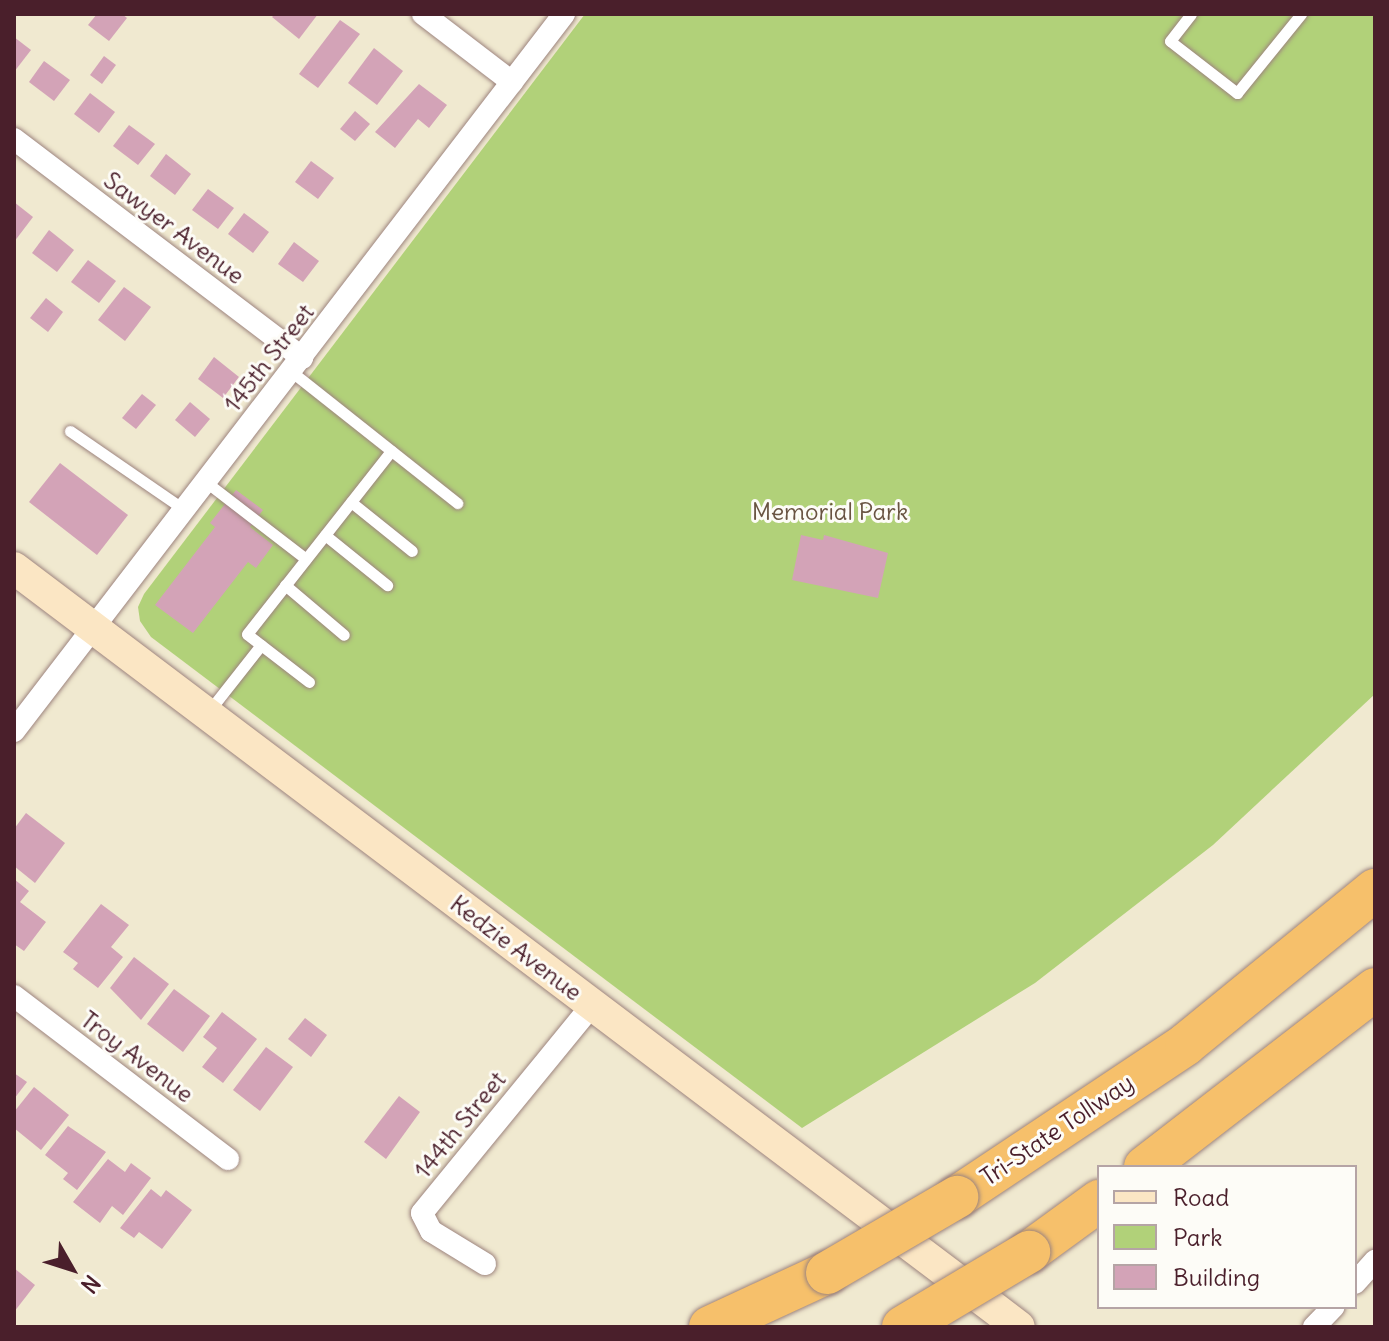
<!DOCTYPE html>
<html>
<head>
<meta charset="utf-8">
<style>
  body { margin:0 }
  #map { position:relative; width:1389px; height:1341px; overflow:hidden; background:#f0e9d0; font-family:Delius,sans-serif }
  div>[style] { position:absolute }
  .green>* { inset:0; background:#b1d179 }
  .building>* { inset:0; background:#d3a3b7 }
  .roads { filter:drop-shadow(0 0 2px #9d847e) drop-shadow(0 0 2px #9d847e) }
  .service>* { height:11px; margin:-5.5px; padding:0 5.5px; transform-origin:5.5px; border-radius:5.5px; background:#fff }
  .minor>* { height:22px; margin:-11px; padding:0 11px; transform-origin:11px; border-radius:11px; background:#fff }
  .secondary>* { height:32px; margin:-16px; padding:0 16px; transform-origin:16px; border-radius:16px; background:#fbe6c4 }
  .motorway>* { height:42px; margin:-21px; padding:0 21px; transform-origin:21px; border-radius:21px; background:#f6c06b }
  .bridges { filter:drop-shadow(0 0 2px #9d847e) drop-shadow(0 0 2px #9d847e) }
  .motorway-bridge>* { height:42px; margin:-21px; padding:0 21px; transform-origin:21px; border-radius:21px; background:#f6c06b }
  span { translate:-50% -50%; white-space:nowrap; text-align:center; line-height:1.15; -webkit-text-stroke:6px #fdfcf7; paint-order:stroke }
  .street-label { font-size:24px; color:#4a1f2b }
  .park-label { font-size:24px; color:#695442 }
  .frame { position:absolute; inset:0; border:16px solid #4a1f2b; pointer-events:none }
  .legend { position:absolute; left:1097px; top:1165px; width:260px; height:144px; box-sizing:border-box; background:#fdfcf7; border:2px solid #b5a4a5; margin:0; padding:10px 14px; list-style:none; font-size:24px; color:#4a1f2b }
  .legend li { display:flex; align-items:center; gap:16px; height:40px }
  .legend b { width:40px; border:2px solid #b5a4a5 }
  .north { position:absolute; left:32px; top:1229px; width:80px; height:80px; -webkit-text-stroke:6px #fdfcf7; paint-order:stroke; rotate:129deg; font-size:22px; font-weight:700; line-height:32px; text-align:center; color:#4a1f2b }
  .north::after { content:''; display:block; margin:auto; width:28px; height:36px; background:#4a1f2b; clip-path:polygon(50% 0,100% 100%,50% 72%,0 100%) }
</style>
</head>
<body>
<div id="map">
  <div class="green">
    <div style="clip-path:polygon(585px 14px,1375px 14px,1375px 694px,1213px 845px,1035px 983px,802px 1128px,151px 637px,140px 621px,138px 607px,144px 594px)"></div>
  </div>
  <div class="building">
    <div style="clip-path:polygon(97px 14px,122px 14px,127px 18px,109px 41px,88px 25px)"></div>
    <div style="clip-path:polygon(275px 14px,318px 14px,299px 39px,272px 17px)"></div>
    <div style="clip-path:polygon(340px 20px,360px 34px,318px 88px,299px 74px)"></div>
    <div style="clip-path:polygon(14px 37px,31px 50px,14px 72px)"></div>
    <div style="clip-path:polygon(374px 48px,403px 71px,377px 105px,348px 83px)"></div>
    <div style="clip-path:polygon(104px 56px,116px 65px,102px 84px,90px 75px)"></div>
    <div style="clip-path:polygon(44px 61px,70px 80px,54px 101px,29px 82px)"></div>
    <div style="clip-path:polygon(419px 84px,447px 105px,429px 128px,418px 119px,395px 148px,375px 132px)"></div>
    <div style="clip-path:polygon(90px 93px,115px 112px,99px 133px,74px 114px)"></div>
    <div style="clip-path:polygon(355px 111px,370px 124px,355px 141px,340px 129px)"></div>
    <div style="clip-path:polygon(129px 125px,155px 144px,138px 165px,113px 146px)"></div>
    <div style="clip-path:polygon(166px 154px,191px 174px,175px 195px,150px 176px)"></div>
    <div style="clip-path:polygon(311px 161px,334px 178px,318px 199px,295px 182px)"></div>
    <div style="clip-path:polygon(208px 189px,234px 208px,218px 229px,192px 210px)"></div>
    <div style="clip-path:polygon(14px 202px,33px 217px,14px 242px)"></div>
    <div style="clip-path:polygon(244px 213px,269px 232px,253px 253px,228px 234px)"></div>
    <div style="clip-path:polygon(49px 230px,74px 250px,57px 272px,32px 253px)"></div>
    <div style="clip-path:polygon(294px 242px,319px 261px,303px 282px,278px 264px)"></div>
    <div style="clip-path:polygon(88px 260px,116px 281px,99px 303px,71px 282px)"></div>
    <div style="clip-path:polygon(124px 287px,151px 307px,125px 341px,98px 320px)"></div>
    <div style="clip-path:polygon(46px 298px,63px 312px,48px 332px,30px 318px)"></div>
    <div style="clip-path:polygon(214px 357px,239px 377px,223px 398px,198px 379px)"></div>
    <div style="clip-path:polygon(142px 394px,156px 405px,136px 429px,122px 418px)"></div>
    <div style="clip-path:polygon(190px 402px,210px 419px,195px 437px,175px 420px)"></div>
    <div style="clip-path:polygon(60px 463px,128px 515px,97px 555px,29px 502px)"></div>
    <div style="clip-path:polygon(236px 490px,263px 510px,250px 527px,273px 545px,256px 568px,248px 562px,193px 633px,155px 605px,215px 527px,210px 523px)"></div>
    <div style="clip-path:polygon(801px 535px,823px 540px,824px 535px,888px 553px,878px 598px,792px 580px)"></div>
    <div style="clip-path:polygon(26px 813px,65px 843px,35px 883px,14px 866px,14px 829px)"></div>
    <div style="clip-path:polygon(14px 879px,29px 891px,20px 902px,46px 922px,24px 951px,14px 944px)"></div>
    <div style="clip-path:polygon(101px 904px,129px 925px,111px 947px,123px 957px,98px 988px,73px 969px,78px 963px,63px 952px)"></div>
    <div style="clip-path:polygon(134px 957px,169px 984px,141px 1020px,110px 988px)"></div>
    <div style="clip-path:polygon(174px 989px,210px 1016px,183px 1052px,147px 1024px)"></div>
    <div style="clip-path:polygon(222px 1012px,257px 1039px,223px 1083px,202px 1067px,217px 1048px,203px 1037px)"></div>
    <div style="clip-path:polygon(305px 1018px,327px 1035px,311px 1057px,288px 1039px)"></div>
    <div style="clip-path:polygon(266px 1047px,293px 1067px,260px 1111px,233px 1090px)"></div>
    <div style="clip-path:polygon(14px 1073px,27px 1082px,14px 1099px)"></div>
    <div style="clip-path:polygon(34px 1087px,69px 1115px,41px 1150px,14px 1128px,14px 1112px)"></div>
    <div style="clip-path:polygon(399px 1096px,420px 1112px,386px 1159px,364px 1142px)"></div>
    <div style="clip-path:polygon(68px 1126px,106px 1152px,77px 1190px,63px 1179px,68px 1173px,45px 1155px)"></div>
    <div style="clip-path:polygon(108px 1159px,125px 1172px,131px 1163px,151px 1178px,123px 1215px,112px 1206px,100px 1223px,73px 1202px)"></div>
    <div style="clip-path:polygon(151px 1189px,161px 1197px,166px 1190px,192px 1210px,162px 1249px,139px 1232px,134px 1238px,120px 1228px)"></div>
    <div style="clip-path:polygon(14px 1268px,35px 1285px,14px 1312px)"></div>
  </div>
  <div class="roads">
    <div class="service">
      <div style="left:1191px;top:14px;width:34px;rotate:128deg"></div>
      <div style="left:1170px;top:41px;width:85px;rotate:37.8deg"></div>
      <div style="left:1237px;top:93px;width:102px;rotate:-51deg"></div>
      <div style="left:292px;top:372px;width:211px;rotate:38.4deg"></div>
      <div style="left:70px;top:431px;width:140px;rotate:34.5deg"></div>
      <div style="left:206px;top:482px;width:126px;rotate:37.6deg"></div>
      <div style="left:351px;top:502px;width:78px;rotate:38.8deg"></div>
      <div style="left:325px;top:535px;width:80px;rotate:38.9deg"></div>
      <div style="left:285px;top:585px;width:77px;rotate:40.3deg"></div>
      <div style="left:309px;top:682px;width:78px;rotate:-142.3deg"></div>
      <div style="left:247px;top:634px;width:233px;rotate:-51.8deg"></div>
      <div style="left:209px;top:711px;width:84px;rotate:-51.8deg"></div>
    </div>
    <div class="minor">
      <div style="left:423px;top:14px;width:112px;rotate:37.4deg"></div>
      <div style="left:14px;top:139px;width:362px;rotate:37.2deg"></div>
      <div style="left:14px;top:731px;width:904px;rotate:-52.51deg"></div>
      <div style="left:14px;top:996px;width:269px;rotate:37.3deg"></div>
      <div style="left:485px;top:1264px;width:63px;rotate:-148.6deg"></div>
      <div style="left:431px;top:1231px;width:20px;rotate:-117deg"></div>
      <div style="left:422px;top:1213px;width:269px;rotate:-50.7deg"></div>
      <div style="left:1355px;top:1283px;width:30px;rotate:-48deg"></div>
      <div style="left:1314px;top:1327px;width:28px;rotate:-46deg"></div>
    </div>
    <div class="secondary">
      <div style="left:14px;top:568px;width:1259px;rotate:37.06deg"></div>
    </div>
    <div class="motorway">
      <div style="left:1145px;top:1167px;width:291px;rotate:-37.7deg"></div>
      <div style="left:957px;top:1197px;width:275px;rotate:-33.7deg"></div>
      <div style="left:1186px;top:1044px;width:244px;rotate:-39.2deg"></div>
      <div style="left:1029px;top:1252px;width:87px;rotate:-36.1deg"></div>
      <div style="left:710px;top:1327px;width:129px;rotate:-24.8deg"></div>
    </div>
  </div>
  <div class="bridges">
    <div class="motorway-bridge">
      <div style="left:827px;top:1273px;width:151px;rotate:-30.3deg"></div>
      <div style="left:903px;top:1327px;width:147px;rotate:-30.8deg"></div>
    </div>
  </div>
  <div class="street-label">
    <span style="left:174px;top:228px;rotate:37deg">Sawyer Avenue</span>
    <span style="left:269px;top:358px;rotate:-52deg">145th Street</span>
    <span style="left:516px;top:948px;rotate:37deg">Kedzie Avenue</span>
    <span style="left:137px;top:1057px;rotate:37deg">Troy Avenue</span>
    <span style="left:460px;top:1125px;rotate:-51deg">144th Street</span>
    <span style="left:1057px;top:1130px;rotate:-34deg">Tri-State Tollway</span>
  </div>
  <div class="park-label">
    <span style="left:830px;top:512px">Memorial Park</span>
  </div>
  <div class="frame"></div>
  <ul class="legend">
  <li><b style="height:10px;background:#fbe6c4"></b>Road</li>
  <li><b style="height:22px;background:#b1d179"></b>Park</li>
  <li><b style="height:22px;background:#d3a3b7"></b>Building</li>
  </ul>
  <div class="north">N</div>
</div>
</body>
</html>
